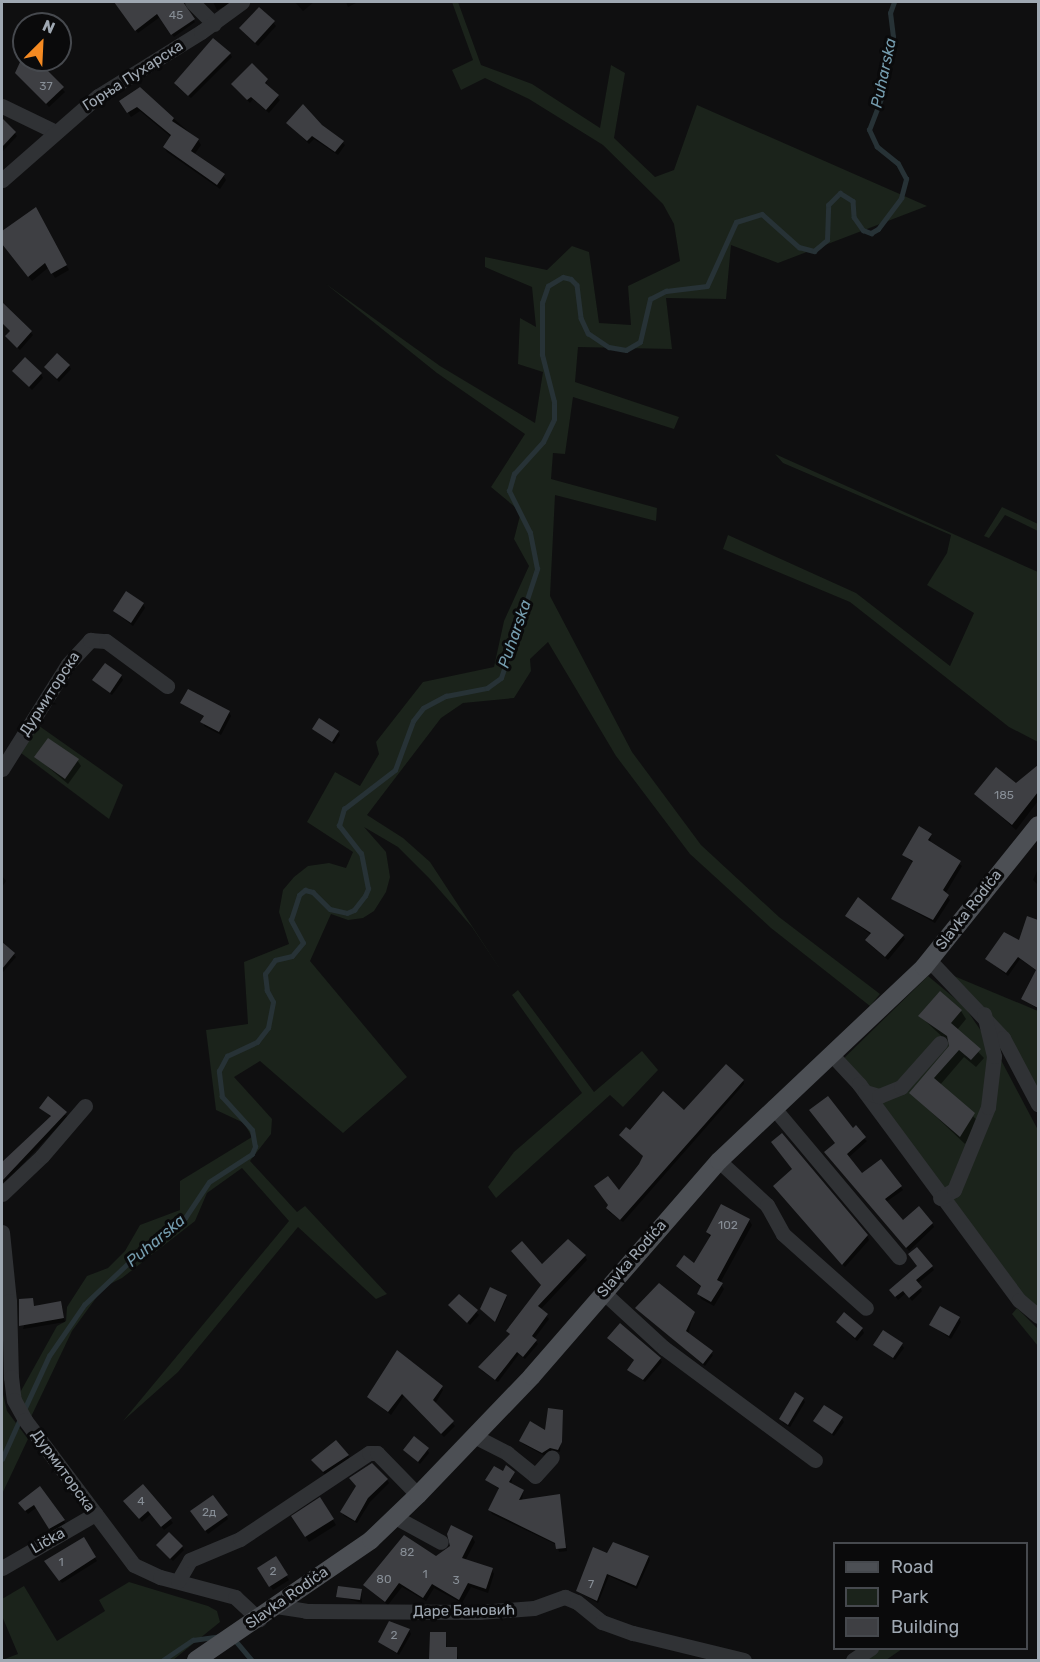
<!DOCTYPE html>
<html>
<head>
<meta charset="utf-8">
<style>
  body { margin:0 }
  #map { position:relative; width:1040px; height:1662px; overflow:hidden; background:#0f0f10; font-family:Rubik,sans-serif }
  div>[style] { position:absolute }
  .green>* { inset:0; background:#1b231b }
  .shadow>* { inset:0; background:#0007 }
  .stream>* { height:4.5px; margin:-2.25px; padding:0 2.25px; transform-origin:2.25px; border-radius:2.25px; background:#273236 }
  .building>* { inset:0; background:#3e3f43 }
  .minor>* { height:15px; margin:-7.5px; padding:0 7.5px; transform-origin:7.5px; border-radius:7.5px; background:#303235 }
  .major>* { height:18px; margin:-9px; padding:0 9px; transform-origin:9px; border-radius:9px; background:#4c4f54 }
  span { translate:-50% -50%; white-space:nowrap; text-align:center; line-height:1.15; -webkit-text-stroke:6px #0a0a0b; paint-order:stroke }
  .number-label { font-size:12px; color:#878e96 }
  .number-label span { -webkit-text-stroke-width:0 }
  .street-label { font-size:15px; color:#9fa8b2 }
  .water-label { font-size:16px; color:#759daf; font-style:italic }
  .frame { position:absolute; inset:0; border:3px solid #9fa8b2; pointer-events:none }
  .legend { position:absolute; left:833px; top:1542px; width:195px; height:108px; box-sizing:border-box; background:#0a0a0b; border:2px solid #46494e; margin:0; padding:8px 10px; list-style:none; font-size:18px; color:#9fa8b2 }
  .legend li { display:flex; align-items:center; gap:12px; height:30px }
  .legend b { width:30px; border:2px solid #46494e }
  .north { position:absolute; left:12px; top:12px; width:60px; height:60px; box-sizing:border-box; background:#0a0a0b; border:2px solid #46494e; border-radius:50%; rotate:24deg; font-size:16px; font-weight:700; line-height:24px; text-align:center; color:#9fa8b2 }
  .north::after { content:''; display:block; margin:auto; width:21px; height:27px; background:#f58a22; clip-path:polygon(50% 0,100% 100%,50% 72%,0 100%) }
</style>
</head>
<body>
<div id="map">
  <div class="green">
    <div style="clip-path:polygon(452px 2px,458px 2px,481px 65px,532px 84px,600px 128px,611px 65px,625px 73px,614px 138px,655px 177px,674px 170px,697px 105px,927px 206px,778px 263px,731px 245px,726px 299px,666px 298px,672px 349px,578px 347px,575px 382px,679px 417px,674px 429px,573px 397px,565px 454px,553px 453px,551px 479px,657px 508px,656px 521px,555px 495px,550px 596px,632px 752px,701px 845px,779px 917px,880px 994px,870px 1006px,771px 928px,690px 854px,616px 756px,548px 642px,530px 659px,531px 671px,514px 698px,463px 703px,441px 718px,367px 815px,403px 838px,430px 862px,504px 975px,472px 927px,429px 878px,398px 847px,364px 827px,386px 852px,390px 877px,386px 892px,374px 911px,363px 918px,348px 920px,331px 914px,310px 961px,407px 1077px,343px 1133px,260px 1061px,234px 1077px,272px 1119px,271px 1134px,250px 1161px,297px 1212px,305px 1206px,387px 1294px,376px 1299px,298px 1227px,178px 1372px,123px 1421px,289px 1221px,242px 1168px,207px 1193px,195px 1221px,122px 1278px,104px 1287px,72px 1331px,30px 1419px,17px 1398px,57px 1326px,66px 1321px,67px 1307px,87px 1276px,108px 1268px,125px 1251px,140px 1225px,180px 1210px,180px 1181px,252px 1137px,244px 1123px,216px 1110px,206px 1030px,248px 1024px,244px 962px,289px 944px,279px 912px,283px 890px,294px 877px,308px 866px,329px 863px,346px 868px,353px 852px,307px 822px,335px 772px,360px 786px,379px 754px,376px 742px,423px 682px,494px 667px,504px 621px,529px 566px,514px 539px,521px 512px,491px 487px,525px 434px,437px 373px,326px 284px,440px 366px,535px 423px,543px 372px,518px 364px,520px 318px,536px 327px,532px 287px,485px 267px,485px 257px,547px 270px,572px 246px,589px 252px,599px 323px,631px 325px,628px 286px,680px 261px,674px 224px,663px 204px,603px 145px,529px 99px,485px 78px,461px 90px,452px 70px,473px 60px)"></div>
    <div style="clip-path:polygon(775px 454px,1038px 572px,1038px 742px,1009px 727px,850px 602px,723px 549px,728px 535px,856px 593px,950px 666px,974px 613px,927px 585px,947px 553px,951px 535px,783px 463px)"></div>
    <div style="clip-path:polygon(1002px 507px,1038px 524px,1038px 531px,1005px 515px,989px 538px,984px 536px)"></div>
    <div style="clip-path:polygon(35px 723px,123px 785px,109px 819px,17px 750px)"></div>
    <div style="clip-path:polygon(942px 971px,1038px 1011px,1038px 1099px)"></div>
    <div style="clip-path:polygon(928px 976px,964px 1006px,1001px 1060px,1038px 1130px,1038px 1317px,840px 1062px)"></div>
    <div style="clip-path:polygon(518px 990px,594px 1092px,642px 1051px,658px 1070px,623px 1107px,610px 1095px,496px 1198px,488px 1187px,514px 1152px,582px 1093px,512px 995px)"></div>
    <div style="clip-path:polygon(1017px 1308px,1038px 1329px,1038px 1346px,1012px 1314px)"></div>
    <div style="clip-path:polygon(2px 1390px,7px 1411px,28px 1439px,2px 1494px)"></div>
    <div style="clip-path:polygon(129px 1582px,208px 1606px,217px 1611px,220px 1622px,173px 1660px,2px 1660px,18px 1654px,2px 1616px,2px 1599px,24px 1586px,57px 1641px,105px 1611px,99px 1600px)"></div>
    <div style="clip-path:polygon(870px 1649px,902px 1649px,886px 1660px,851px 1660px)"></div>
  </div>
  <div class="shadow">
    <div style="clip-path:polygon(123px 2px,181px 2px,195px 22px,174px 37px,160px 17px,138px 33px,118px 5px)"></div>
    <div style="clip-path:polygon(213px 2px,234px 2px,217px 10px)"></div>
    <div style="clip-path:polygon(295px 2px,314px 2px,303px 11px)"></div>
    <div style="clip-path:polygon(346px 2px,358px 2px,348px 7px)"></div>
    <div style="clip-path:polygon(260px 9px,276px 26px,258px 46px,243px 32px)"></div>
    <div style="clip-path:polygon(230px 54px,232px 57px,191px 98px,177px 87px,175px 83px)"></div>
    <div style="clip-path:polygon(24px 56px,24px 60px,40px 60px,38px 63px,65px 92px,49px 107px,17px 73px)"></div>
    <div style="clip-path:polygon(267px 80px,266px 86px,280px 100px,269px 113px,253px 99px,250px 103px,235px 88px)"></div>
    <div style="clip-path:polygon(140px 89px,198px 140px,201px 145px,194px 155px,223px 175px,226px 180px,220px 189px,167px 152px,164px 147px,171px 137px,140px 111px,131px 117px,121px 101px)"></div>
    <div style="clip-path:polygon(2px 120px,17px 136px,3px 151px,2px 149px)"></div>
    <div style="clip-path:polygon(288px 123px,321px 126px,345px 145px,338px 155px,314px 139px,309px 144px)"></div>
    <div style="clip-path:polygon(35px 209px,69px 270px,55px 278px,49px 267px,32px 281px,2px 243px,2px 233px)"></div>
    <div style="clip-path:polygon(2px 304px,33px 335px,20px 350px,9px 340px,11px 332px,2px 323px)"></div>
    <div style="clip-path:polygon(69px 366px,71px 369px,59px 382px,46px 368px)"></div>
    <div style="clip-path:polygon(14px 372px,41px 374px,43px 378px,32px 390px)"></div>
    <div style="clip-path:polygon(143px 604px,145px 608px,133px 626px,115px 612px)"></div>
    <div style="clip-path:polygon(121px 676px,123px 680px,112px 695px,94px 680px)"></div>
    <div style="clip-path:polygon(182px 703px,229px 712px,231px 716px,221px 735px,204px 726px,205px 717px)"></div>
    <div style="clip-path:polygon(313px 729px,338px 732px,340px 735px,334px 744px)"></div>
    <div style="clip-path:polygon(36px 757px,77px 760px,81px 766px,68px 784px)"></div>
    <div style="clip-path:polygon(1038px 766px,1038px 801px,1016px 830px,976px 794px,1016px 784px)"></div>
    <div style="clip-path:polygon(931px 835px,930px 843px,962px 866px,945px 894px,950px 900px,935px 923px,892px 899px,913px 863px,904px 855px)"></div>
    <div style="clip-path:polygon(1038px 869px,1038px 885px,1033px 880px)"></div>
    <div style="clip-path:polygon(2px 876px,6px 881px,2px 887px)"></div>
    <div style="clip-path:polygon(847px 916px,903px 936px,905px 939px,888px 960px,869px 944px,871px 935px)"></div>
    <div style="clip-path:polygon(1028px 918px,1038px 922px,1038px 1009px,1023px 999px,1037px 971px,1020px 959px,1008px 976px,987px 959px,1020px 942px)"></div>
    <div style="clip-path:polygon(2px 944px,16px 957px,3px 972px,2px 971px)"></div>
    <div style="clip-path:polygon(940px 993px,961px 1011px,966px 1019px,957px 1030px,984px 1058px,976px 1067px,964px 1057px,940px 1085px,979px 1122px,965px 1144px,911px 1093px,951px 1045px,920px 1016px)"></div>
    <div style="clip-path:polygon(743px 1080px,744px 1084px,623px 1222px,609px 1212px,607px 1208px,644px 1157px,621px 1135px,684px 1112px)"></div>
    <div style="clip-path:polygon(41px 1108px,68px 1116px,2px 1186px,2px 1158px,5px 1161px,52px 1118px)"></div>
    <div style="clip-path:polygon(853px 1130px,867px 1141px,848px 1158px,862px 1175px,881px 1161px,903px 1190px,886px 1202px,903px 1222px,932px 1223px,934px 1227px,909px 1251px,828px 1156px)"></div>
    <div style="clip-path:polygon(774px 1187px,867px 1236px,869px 1240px,845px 1267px)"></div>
    <div style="clip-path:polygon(749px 1220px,752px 1225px,720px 1283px,724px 1289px,714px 1306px,701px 1299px,699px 1294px,702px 1288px,677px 1267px,695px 1265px,710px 1237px,707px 1232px)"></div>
    <div style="clip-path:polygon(585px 1256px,587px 1260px,540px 1310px,549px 1319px,534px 1339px,538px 1344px,525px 1359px,519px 1354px,498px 1382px,482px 1371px,480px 1367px,510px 1335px,508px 1331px,542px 1286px,542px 1266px)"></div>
    <div style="clip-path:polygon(932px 1267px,934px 1270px,917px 1284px,922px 1291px,912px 1301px,906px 1293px,898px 1300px,893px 1293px)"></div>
    <div style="clip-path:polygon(459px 1296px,479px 1315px,470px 1325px,450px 1306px)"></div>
    <div style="clip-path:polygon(506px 1296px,507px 1297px,496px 1322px,483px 1310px)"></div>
    <div style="clip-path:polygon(32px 1299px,34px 1307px,60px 1303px,65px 1322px,23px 1329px)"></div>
    <div style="clip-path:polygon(637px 1308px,694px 1313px,688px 1334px,713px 1355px,705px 1366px)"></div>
    <div style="clip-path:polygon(959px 1318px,961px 1322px,951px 1339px,931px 1325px)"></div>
    <div style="clip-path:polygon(837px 1322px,862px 1329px,864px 1333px,857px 1341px)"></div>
    <div style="clip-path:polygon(610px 1341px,660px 1359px,662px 1362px,645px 1382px,629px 1370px,635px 1361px)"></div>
    <div style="clip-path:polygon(901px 1344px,904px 1348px,895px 1360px,875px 1345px)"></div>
    <div style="clip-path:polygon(441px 1387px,443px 1390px,435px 1404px,455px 1426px,444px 1437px,404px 1396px,391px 1415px,368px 1397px)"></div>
    <div style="clip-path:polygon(803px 1399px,805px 1402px,790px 1427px,783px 1423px,781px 1419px)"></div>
    <div style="clip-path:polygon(562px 1411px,560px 1452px,552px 1450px,545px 1456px,523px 1444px,521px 1441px,547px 1432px)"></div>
    <div style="clip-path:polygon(842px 1419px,844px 1422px,834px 1436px,815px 1421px)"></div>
    <div style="clip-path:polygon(427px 1449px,429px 1453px,420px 1464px,405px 1450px)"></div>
    <div style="clip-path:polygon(348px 1455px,350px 1459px,325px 1475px,315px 1463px)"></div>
    <div style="clip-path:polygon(503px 1473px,513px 1473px,511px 1485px,523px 1491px,522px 1501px,559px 1496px,567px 1551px,559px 1552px,557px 1545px,492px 1514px,490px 1510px,500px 1490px,487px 1480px)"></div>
    <div style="clip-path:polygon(387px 1480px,389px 1483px,370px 1502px,357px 1523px,344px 1516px,342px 1512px,357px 1487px)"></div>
    <div style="clip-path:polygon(142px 1486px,173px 1523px,164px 1530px,151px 1514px,142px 1522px,127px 1505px)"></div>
    <div style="clip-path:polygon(40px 1489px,66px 1524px,52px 1532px,37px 1507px,28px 1514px,22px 1507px)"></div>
    <div style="clip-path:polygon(320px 1499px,336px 1525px,309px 1542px,293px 1517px)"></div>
    <div style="clip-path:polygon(194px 1515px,226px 1515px,228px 1519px,208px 1534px)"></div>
    <div style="clip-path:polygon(472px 1537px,475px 1542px,465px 1561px,492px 1570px,494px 1574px,488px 1593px,471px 1587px,462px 1603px,434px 1588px,426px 1601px,402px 1587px,388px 1605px,365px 1586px,436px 1558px)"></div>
    <div style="clip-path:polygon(83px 1539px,97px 1561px,62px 1583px,48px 1565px)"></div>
    <div style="clip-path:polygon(182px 1547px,184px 1550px,173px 1561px,160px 1549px)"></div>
    <div style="clip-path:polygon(608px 1555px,648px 1557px,650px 1560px,637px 1589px,609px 1576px,598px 1603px,577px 1591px)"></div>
    <div style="clip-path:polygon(275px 1558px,289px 1580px,273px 1590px,259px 1569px)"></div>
    <div style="clip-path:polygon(361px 1591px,362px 1603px,338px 1596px)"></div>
    <div style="clip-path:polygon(409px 1630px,411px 1634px,399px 1655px,379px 1642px)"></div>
    <div style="clip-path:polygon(445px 1633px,447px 1648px,456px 1648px,458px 1660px,431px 1660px,431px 1634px)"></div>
  </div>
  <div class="stream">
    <div style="left:23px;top:1412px;width:62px;rotate:-65.1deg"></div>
    <div style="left:49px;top:1356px;width:62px;rotate:-55.5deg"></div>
    <div style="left:84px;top:1305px;width:79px;rotate:-43.5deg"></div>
    <div style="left:141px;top:1251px;width:55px;rotate:-36.9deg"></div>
    <div style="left:185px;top:1218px;width:43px;rotate:-56.3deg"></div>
    <div style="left:209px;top:1182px;width:51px;rotate:-33.1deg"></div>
    <div style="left:252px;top:1154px;width:8px;rotate:-67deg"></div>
    <div style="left:255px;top:1147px;width:17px;rotate:-100deg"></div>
    <div style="left:252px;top:1130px;width:45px;rotate:-132.3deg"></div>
    <div style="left:222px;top:1097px;width:26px;rotate:-97deg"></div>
    <div style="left:219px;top:1071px;width:17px;rotate:-62deg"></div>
    <div style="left:227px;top:1056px;width:33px;rotate:-25deg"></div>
    <div style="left:257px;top:1042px;width:18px;rotate:-52deg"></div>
    <div style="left:268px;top:1028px;width:26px;rotate:-79deg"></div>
    <div style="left:273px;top:1002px;width:13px;rotate:-119deg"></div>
    <div style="left:267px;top:991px;width:17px;rotate:-97deg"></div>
    <div style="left:265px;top:974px;width:17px;rotate:-54deg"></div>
    <div style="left:275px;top:960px;width:17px;rotate:-13deg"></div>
    <div style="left:292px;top:956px;width:17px;rotate:-50deg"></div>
    <div style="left:303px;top:943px;width:26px;rotate:-118deg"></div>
    <div style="left:291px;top:920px;width:26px;rotate:-72deg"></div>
    <div style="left:299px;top:895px;width:8px;rotate:-40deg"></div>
    <div style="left:305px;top:890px;width:8px;rotate:14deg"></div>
    <div style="left:313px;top:892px;width:24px;rotate:45deg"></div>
    <div style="left:330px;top:909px;width:17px;rotate:13deg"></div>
    <div style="left:347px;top:913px;width:8px;rotate:-23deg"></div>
    <div style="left:354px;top:910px;width:18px;rotate:-52deg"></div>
    <div style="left:365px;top:896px;width:8px;rotate:-67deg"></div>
    <div style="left:368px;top:889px;width:36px;rotate:-101deg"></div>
    <div style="left:361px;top:854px;width:36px;rotate:-128deg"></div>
    <div style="left:339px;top:826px;width:18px;rotate:-74deg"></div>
    <div style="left:344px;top:809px;width:64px;rotate:-37.4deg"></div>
    <div style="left:395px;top:770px;width:52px;rotate:-69.8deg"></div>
    <div style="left:413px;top:721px;width:16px;rotate:-52deg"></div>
    <div style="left:423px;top:708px;width:26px;rotate:-28deg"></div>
    <div style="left:446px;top:696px;width:42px;rotate:-11deg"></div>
    <div style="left:487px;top:688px;width:17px;rotate:-36deg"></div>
    <div style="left:501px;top:678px;width:115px;rotate:-71.7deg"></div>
    <div style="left:537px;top:569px;width:37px;rotate:-101deg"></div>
    <div style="left:530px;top:533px;width:47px;rotate:-116.6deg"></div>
    <div style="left:509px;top:491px;width:18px;rotate:-74deg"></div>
    <div style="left:514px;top:474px;width:43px;rotate:-47.8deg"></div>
    <div style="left:543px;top:442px;width:25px;rotate:-64deg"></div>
    <div style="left:554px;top:419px;width:17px;rotate:-90deg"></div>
    <div style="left:554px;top:402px;width:49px;rotate:-104.3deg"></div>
    <div style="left:542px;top:355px;width:52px;rotate:-90deg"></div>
    <div style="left:542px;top:303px;width:18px;rotate:-71deg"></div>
    <div style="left:548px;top:286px;width:17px;rotate:-31deg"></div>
    <div style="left:563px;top:277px;width:8px;rotate:14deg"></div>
    <div style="left:571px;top:279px;width:8px;rotate:45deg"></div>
    <div style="left:577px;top:285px;width:33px;rotate:83deg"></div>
    <div style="left:581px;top:318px;width:17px;rotate:65deg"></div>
    <div style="left:588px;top:333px;width:25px;rotate:34deg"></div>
    <div style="left:609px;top:347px;width:17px;rotate:10deg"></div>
    <div style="left:626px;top:350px;width:16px;rotate:-30deg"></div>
    <div style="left:640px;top:342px;width:44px;rotate:-76.9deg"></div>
    <div style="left:650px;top:299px;width:18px;rotate:-27deg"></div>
    <div style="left:666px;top:291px;width:41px;rotate:-7deg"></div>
    <div style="left:707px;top:286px;width:70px;rotate:-65.6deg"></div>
    <div style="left:736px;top:222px;width:27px;rotate:-17deg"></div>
    <div style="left:762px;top:214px;width:50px;rotate:41.7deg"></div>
    <div style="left:799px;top:247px;width:16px;rotate:15deg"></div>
    <div style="left:814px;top:251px;width:17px;rotate:-40deg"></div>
    <div style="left:827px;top:240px;width:35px;rotate:-88deg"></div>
    <div style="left:828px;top:205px;width:17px;rotate:-45deg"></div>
    <div style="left:840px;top:193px;width:15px;rotate:32deg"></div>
    <div style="left:853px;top:201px;width:16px;rotate:86deg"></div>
    <div style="left:854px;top:217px;width:16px;rotate:55deg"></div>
    <div style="left:863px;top:230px;width:9px;rotate:21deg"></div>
    <div style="left:871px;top:233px;width:8px;rotate:-30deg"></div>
    <div style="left:878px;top:229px;width:39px;rotate:-53deg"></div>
    <div style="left:901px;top:198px;width:20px;rotate:-75deg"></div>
    <div style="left:906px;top:179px;width:17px;rotate:-118deg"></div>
    <div style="left:898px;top:164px;width:27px;rotate:-141deg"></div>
    <div style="left:877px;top:147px;width:19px;rotate:-115deg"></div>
    <div style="left:869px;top:130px;width:34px;rotate:-69deg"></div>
    <div style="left:881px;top:98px;width:27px;rotate:-90deg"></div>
    <div style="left:881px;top:71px;width:36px;rotate:-71deg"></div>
    <div style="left:893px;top:37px;width:24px;rotate:-97deg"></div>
    <div style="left:890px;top:13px;width:12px;rotate:-70deg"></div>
    <div style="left:2px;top:1459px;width:44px;rotate:-65.8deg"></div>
    <div style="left:235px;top:1640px;width:26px;rotate:50deg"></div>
    <div style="left:163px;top:1660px;width:36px;rotate:-34deg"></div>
    <div style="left:193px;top:1640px;width:29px;rotate:-8deg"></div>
  </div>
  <div class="building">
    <div style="clip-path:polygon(114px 2px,183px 2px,195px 19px,171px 35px,157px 14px,135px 31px)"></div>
    <div style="clip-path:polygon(259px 7px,275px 21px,255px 43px,239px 28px)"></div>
    <div style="clip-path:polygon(213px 38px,231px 53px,188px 96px,174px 83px)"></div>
    <div style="clip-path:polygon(21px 60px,37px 60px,64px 87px,46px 104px,15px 73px)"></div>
    <div style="clip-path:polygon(252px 63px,268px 79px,265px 83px,279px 95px,266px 110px,251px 97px,247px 100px,231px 84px)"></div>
    <div style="clip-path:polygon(140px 87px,174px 118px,172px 121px,199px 139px,191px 151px,225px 174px,217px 185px,163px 147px,171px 135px,137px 107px,127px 113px,119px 101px)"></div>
    <div style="clip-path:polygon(303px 104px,322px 125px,344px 141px,335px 152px,312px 136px,307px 141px,286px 123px)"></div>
    <div style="clip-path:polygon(2px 118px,16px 132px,2px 147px)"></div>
    <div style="clip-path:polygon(36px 207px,67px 265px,51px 274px,45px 263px,28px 277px,2px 244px,2px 231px)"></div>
    <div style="clip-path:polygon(2px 302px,32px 331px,17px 348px,5px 336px,10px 331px,2px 323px)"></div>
    <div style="clip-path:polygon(57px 353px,70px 365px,57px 379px,44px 367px)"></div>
    <div style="clip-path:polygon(25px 357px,42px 373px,29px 387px,12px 371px)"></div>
    <div style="clip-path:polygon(126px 591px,144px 603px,131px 623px,113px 611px)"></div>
    <div style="clip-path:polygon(105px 663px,122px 675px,110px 693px,92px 680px)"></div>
    <div style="clip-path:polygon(188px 689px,230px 711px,219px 732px,200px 722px,204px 716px,180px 703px)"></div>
    <div style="clip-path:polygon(319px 718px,339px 731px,332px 742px,312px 729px)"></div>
    <div style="clip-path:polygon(48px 738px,79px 759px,65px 779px,34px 757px)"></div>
    <div style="clip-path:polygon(1038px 765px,1038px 792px,1012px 825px,974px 794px,996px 767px,1016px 783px)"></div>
    <div style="clip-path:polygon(919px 826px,932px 834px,928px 840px,961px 861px,943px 890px,949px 895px,933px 920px,891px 899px,913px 861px,902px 855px)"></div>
    <div style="clip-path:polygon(858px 897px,904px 935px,885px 957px,865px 940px,871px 933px,845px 916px)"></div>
    <div style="clip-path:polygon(1027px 916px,1038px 920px,1038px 1008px,1021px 999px,1036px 970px,1018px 957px,1006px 973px,985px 959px,1004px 932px,1019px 940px)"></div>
    <div style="clip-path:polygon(2px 942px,15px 953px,2px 969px)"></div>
    <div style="clip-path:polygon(940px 991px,962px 1010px,951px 1023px,981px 1049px,971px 1060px,959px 1050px,934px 1078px,975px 1113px,960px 1137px,909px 1093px,949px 1046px,947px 1036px,918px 1016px)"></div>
    <div style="clip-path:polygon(726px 1064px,744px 1080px,620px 1220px,606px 1208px,608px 1205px,594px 1186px,608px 1176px,619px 1190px,639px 1164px,643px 1156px,619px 1135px,626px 1127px,630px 1130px,663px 1091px,684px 1110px)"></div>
    <div style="clip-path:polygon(48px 1096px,67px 1112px,2px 1181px,2px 1162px,51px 1116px,39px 1108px)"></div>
    <div style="clip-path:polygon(828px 1096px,853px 1128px,856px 1125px,866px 1137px,847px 1154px,862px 1173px,881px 1159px,902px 1186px,885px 1199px,903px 1220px,919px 1206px,933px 1223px,906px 1248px,824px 1152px,835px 1143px,809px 1110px)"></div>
    <div style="clip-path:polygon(782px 1133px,868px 1235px,842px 1265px,773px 1186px,792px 1169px,771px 1142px)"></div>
    <div style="clip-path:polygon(721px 1204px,750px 1219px,717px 1280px,723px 1283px,711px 1302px,697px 1294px,701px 1286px,676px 1266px,684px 1255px,694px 1263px,711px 1235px,706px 1232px)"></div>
    <div style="clip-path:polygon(568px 1239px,586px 1255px,538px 1306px,548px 1314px,532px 1336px,537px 1340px,523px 1357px,517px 1352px,495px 1380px,478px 1367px,510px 1334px,506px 1331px,541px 1285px,511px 1251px,522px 1241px,542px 1264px)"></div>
    <div style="clip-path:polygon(917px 1247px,933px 1266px,916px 1280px,922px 1287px,909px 1298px,903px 1291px,895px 1297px,889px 1290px,917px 1266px,908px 1254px)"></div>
    <div style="clip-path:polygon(659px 1283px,695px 1312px,686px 1331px,713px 1351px,703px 1364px,635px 1308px)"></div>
    <div style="clip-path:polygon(490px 1287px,507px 1295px,495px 1322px,480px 1309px)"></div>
    <div style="clip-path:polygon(459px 1294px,478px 1310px,467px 1323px,448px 1305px)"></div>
    <div style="clip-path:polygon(33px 1298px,34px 1306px,61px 1301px,64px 1318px,19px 1326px,19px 1299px)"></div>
    <div style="clip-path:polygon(940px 1306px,960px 1317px,949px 1336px,929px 1325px)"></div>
    <div style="clip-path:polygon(844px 1312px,863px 1328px,855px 1338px,836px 1322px)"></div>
    <div style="clip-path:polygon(620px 1323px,661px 1358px,643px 1380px,627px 1370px,634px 1360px,607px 1338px)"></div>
    <div style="clip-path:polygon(883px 1330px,903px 1343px,893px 1358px,873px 1345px)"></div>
    <div style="clip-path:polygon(397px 1350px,443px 1386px,433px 1400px,454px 1421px,441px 1434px,402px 1394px,388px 1412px,367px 1397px)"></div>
    <div style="clip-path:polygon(795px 1392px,804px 1398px,788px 1425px,779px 1419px)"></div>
    <div style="clip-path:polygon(824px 1405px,843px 1417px,832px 1434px,813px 1421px)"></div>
    <div style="clip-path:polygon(548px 1408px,563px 1410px,562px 1442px,558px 1450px,550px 1448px,542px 1453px,519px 1441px,530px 1421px,545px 1430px)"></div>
    <div style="clip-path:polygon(414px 1436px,429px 1448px,418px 1462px,403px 1450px)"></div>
    <div style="clip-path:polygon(336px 1440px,349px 1455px,323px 1472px,311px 1460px)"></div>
    <div style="clip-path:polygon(372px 1463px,388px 1479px,368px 1498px,355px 1521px,340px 1512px,356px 1486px,349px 1478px)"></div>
    <div style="clip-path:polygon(506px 1465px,515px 1472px,509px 1482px,524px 1490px,519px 1500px,560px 1494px,566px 1548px,556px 1549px,555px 1543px,488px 1510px,499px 1488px,485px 1480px,494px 1466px,503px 1471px)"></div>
    <div style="clip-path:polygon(143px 1484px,172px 1518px,161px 1527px,148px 1511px,139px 1519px,123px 1501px)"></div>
    <div style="clip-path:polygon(40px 1486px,65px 1520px,49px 1529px,34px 1505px,25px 1511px,18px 1503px)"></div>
    <div style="clip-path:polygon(213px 1495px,228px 1515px,205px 1531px,190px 1511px)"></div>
    <div style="clip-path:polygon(320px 1497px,334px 1519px,305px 1537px,291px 1516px)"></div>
    <div style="clip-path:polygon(451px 1525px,473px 1536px,462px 1558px,493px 1568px,486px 1589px,468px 1583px,459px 1600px,432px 1584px,423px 1598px,399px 1583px,385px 1602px,363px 1585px,404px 1535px,436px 1556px,450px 1546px,447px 1534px)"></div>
    <div style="clip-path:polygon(169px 1532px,183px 1546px,170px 1559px,156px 1545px)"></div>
    <div style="clip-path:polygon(84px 1537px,96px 1557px,59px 1581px,44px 1561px)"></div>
    <div style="clip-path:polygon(613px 1542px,649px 1556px,636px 1586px,607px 1574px,597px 1601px,576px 1591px,593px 1547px,607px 1553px)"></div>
    <div style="clip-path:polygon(276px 1556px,288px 1575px,269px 1587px,257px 1568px)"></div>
    <div style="clip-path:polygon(338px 1586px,362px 1589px,360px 1600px,336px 1597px)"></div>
    <div style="clip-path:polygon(389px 1621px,410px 1629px,397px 1653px,378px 1642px)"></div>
    <div style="clip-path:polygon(430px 1632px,446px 1632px,446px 1647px,457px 1647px,457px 1660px,429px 1660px)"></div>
  </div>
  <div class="minor">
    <div style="left:192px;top:2px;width:31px;rotate:45deg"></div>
    <div style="left:2px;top:106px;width:58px;rotate:25.7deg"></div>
    <div style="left:2px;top:180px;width:128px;rotate:-41.2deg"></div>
    <div style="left:98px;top:96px;width:121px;rotate:-31.9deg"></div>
    <div style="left:201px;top:32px;width:51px;rotate:-36.2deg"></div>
    <div style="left:2px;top:769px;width:124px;rotate:-57.8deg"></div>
    <div style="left:68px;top:664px;width:33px;rotate:-47deg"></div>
    <div style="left:90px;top:640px;width:16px;rotate:4deg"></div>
    <div style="left:106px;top:641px;width:76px;rotate:36.4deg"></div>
    <div style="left:929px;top:960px;width:108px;rotate:46.5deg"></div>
    <div style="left:1003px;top:1038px;width:75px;rotate:62.1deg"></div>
    <div style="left:832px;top:1055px;width:40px;rotate:47deg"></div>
    <div style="left:859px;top:1084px;width:269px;rotate:53.5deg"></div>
    <div style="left:1019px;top:1300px;width:25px;rotate:40deg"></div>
    <div style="left:865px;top:1092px;width:15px;rotate:16deg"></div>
    <div style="left:879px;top:1096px;width:24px;rotate:-22deg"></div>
    <div style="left:901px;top:1087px;width:59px;rotate:-48.4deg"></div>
    <div style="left:773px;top:1107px;width:196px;rotate:50deg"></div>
    <div style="left:719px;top:1161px;width:65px;rotate:42.5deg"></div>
    <div style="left:767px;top:1205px;width:33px;rotate:61deg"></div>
    <div style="left:783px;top:1234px;width:111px;rotate:41.7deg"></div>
    <div style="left:2px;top:1194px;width:55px;rotate:-43.5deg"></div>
    <div style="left:42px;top:1156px;width:66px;rotate:-49.3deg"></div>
    <div style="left:940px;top:1198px;width:16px;rotate:-30deg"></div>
    <div style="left:954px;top:1190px;width:90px;rotate:-67.7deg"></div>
    <div style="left:988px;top:1107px;width:51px;rotate:-83.3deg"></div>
    <div style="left:994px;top:1056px;width:43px;rotate:-103.4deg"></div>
    <div style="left:2px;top:1232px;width:69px;rotate:84.2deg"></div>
    <div style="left:9px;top:1301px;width:76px;rotate:88.5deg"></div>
    <div style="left:11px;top:1377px;width:23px;rotate:83deg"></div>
    <div style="left:14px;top:1400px;width:23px;rotate:61deg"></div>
    <div style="left:25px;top:1420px;width:181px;rotate:53.1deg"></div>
    <div style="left:134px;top:1565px;width:29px;rotate:25deg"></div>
    <div style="left:160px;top:1577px;width:78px;rotate:14.9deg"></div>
    <div style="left:235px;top:1597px;width:33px;rotate:43deg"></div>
    <div style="left:603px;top:1292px;width:83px;rotate:42.6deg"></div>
    <div style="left:664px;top:1348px;width:188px;rotate:36.6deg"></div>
    <div style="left:476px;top:1437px;width:35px;rotate:27deg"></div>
    <div style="left:507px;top:1453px;width:36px;rotate:39deg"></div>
    <div style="left:535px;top:1476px;width:25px;rotate:-48deg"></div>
    <div style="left:395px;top:1517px;width:52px;rotate:28.5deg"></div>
    <div style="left:2px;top:1568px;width:108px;rotate:-30.1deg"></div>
    <div style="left:178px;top:1581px;width:24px;rotate:-60deg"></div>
    <div style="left:190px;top:1560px;width:54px;rotate:-22.8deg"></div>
    <div style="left:240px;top:1539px;width:155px;rotate:-33.7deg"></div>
    <div style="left:369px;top:1453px;width:8px"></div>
    <div style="left:377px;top:1453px;width:59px;rotate:45.7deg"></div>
    <div style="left:276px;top:1606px;width:30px;rotate:9deg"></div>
    <div style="left:306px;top:1611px;width:173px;rotate:0.3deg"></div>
    <div style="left:479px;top:1612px;width:55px;rotate:-4.2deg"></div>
    <div style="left:534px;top:1608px;width:33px;rotate:-20deg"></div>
    <div style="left:565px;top:1597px;width:13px;rotate:23deg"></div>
    <div style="left:577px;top:1602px;width:32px;rotate:39deg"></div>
    <div style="left:602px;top:1622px;width:33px;rotate:20deg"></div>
    <div style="left:633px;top:1633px;width:114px;rotate:13.7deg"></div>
    <div style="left:853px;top:1660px;width:22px;rotate:-34deg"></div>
  </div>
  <div class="major">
    <div style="left:196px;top:1660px;width:212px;rotate:-34.4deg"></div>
    <div style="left:371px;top:1540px;width:65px;rotate:-43.8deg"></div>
    <div style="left:418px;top:1495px;width:165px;rotate:-46.2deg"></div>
    <div style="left:532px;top:1376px;width:285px;rotate:-49deg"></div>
    <div style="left:719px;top:1161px;width:282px;rotate:-43.4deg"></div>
    <div style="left:924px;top:967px;width:182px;rotate:-51.2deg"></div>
  </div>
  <div class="number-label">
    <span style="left:176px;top:16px">45</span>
    <span style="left:46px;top:87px">37</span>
    <span style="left:1004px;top:796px">185</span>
    <span style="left:728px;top:1226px">102</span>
    <span style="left:141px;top:1502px">4</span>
    <span style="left:209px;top:1513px">2д</span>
    <span style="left:407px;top:1553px">82</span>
    <span style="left:61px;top:1563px">1</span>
    <span style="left:273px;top:1572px">2</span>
    <span style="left:425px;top:1575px">1</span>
    <span style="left:384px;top:1580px">80</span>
    <span style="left:456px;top:1581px">3</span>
    <span style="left:591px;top:1585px">7</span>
    <span style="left:394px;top:1636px">2</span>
  </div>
  <div class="street-label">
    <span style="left:133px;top:76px;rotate:-33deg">Горња Пухарска</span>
    <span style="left:50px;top:694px;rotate:-57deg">Дурмиторска</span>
    <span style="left:969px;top:910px;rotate:-52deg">Slavka Rodića</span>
    <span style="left:632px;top:1259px;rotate:-49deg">Slavka Rodića</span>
    <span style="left:63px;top:1471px;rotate:54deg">Дурмиторска</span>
    <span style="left:48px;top:1541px;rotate:-30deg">Lička</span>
    <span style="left:287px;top:1598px;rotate:-35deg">Slavka Rodića</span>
    <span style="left:464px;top:1611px;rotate:-1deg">Даре Бановић</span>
  </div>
  <div class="water-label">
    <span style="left:884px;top:73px;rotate:-78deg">Puharska</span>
    <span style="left:515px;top:634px;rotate:-71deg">Puharska</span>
    <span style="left:156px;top:1241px;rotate:-40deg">Puharska</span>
  </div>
  <div class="frame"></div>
  <ul class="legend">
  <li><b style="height:8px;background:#4c4f54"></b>Road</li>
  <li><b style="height:16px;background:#1b231b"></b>Park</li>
  <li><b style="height:16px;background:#3e3f43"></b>Building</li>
  </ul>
  <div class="north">N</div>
</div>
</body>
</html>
